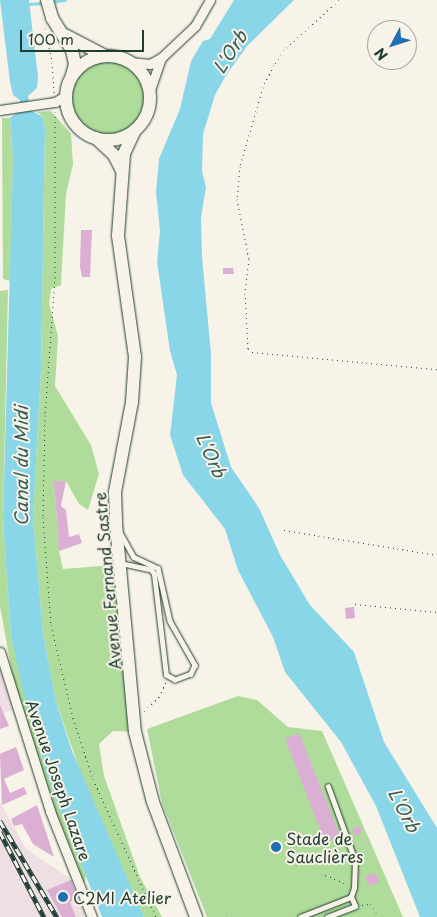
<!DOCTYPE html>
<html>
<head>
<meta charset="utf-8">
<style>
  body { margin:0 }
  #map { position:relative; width:437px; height:917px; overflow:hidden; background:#f7f3e8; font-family:"Playpen Sans",sans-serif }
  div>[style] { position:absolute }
  .built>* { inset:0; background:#eedfe2 }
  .green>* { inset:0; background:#afdc9a }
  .round { border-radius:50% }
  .water>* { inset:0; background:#89d6e8 }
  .stream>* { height:2.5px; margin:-1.25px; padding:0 1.25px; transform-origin:1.25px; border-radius:1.25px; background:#89d6e8 }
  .building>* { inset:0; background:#daafd3 }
  .path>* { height:1px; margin-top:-0.5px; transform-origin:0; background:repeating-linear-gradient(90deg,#1f3d34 0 1px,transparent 0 5px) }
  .roads { filter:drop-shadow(0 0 1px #1f3d34) drop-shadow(0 0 1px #1f3d34) }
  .lane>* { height:4.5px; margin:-2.25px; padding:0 2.25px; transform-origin:2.25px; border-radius:2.25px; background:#f7f3e8 }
  .street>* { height:9px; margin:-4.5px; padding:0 4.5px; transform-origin:4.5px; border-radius:4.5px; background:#f7f3e8 }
  .secondary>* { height:12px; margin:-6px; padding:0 6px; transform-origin:6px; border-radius:6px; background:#f7f3e8 }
  .secondary>.ring { margin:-6px; padding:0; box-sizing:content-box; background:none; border:12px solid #f7f3e8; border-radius:50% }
  .rail>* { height:4.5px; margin-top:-2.25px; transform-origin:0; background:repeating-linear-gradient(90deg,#f7f3e8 0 8px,#1f3d34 0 16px); box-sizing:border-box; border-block:1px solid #1f3d34 }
  .dots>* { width:14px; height:14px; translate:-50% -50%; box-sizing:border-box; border:2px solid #f7f3e8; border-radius:50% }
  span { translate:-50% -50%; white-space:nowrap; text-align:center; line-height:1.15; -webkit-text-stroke:4px #f7f3e8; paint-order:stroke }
  .street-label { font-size:16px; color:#1f3d34 }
  .poi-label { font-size:16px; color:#1f3d34 }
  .left { translate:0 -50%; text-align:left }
  .water-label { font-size:18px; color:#345c58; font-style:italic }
  .north { position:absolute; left:367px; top:20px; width:50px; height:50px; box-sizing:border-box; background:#f7f3e8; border:1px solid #a1aaa0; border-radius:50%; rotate:230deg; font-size:14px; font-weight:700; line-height:20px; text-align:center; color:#1f3d34 }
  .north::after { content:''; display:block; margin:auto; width:18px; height:22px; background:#1f6fb2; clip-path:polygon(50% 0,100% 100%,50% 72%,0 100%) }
  .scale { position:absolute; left:20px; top:30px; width:124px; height:22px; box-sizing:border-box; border:2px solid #1f3d34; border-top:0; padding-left:6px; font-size:15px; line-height:18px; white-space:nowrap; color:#1f3d34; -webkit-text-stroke:4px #f7f3e8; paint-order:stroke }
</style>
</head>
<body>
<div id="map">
  <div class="built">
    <div style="clip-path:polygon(0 667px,13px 710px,4px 713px,0 711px)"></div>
    <div style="clip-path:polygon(0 802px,26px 849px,71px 879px,86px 917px,0 917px)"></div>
  </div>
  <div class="green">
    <div class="round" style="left:71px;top:61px;width:74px;height:74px"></div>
    <div style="clip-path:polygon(51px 111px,71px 134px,73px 164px,66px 194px,61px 285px,51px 289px,49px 304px,58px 336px,55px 386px,91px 445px,99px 474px,88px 510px,79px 504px,66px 481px,54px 481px,59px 551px,63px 569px,113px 565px,122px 570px,135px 732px,113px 731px,99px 744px,104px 776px,140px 877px,162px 917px,144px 917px,84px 782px,56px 702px,43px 633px,33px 518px,41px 369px,45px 128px,43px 117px,37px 112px)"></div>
    <div style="clip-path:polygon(2px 118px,10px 118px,13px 159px,10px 281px,3px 279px)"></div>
    <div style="clip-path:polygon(8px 290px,3px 519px,11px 637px,41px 755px,86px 876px,85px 882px,80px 880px,56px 821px,16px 695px,0 606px,0 291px)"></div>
    <div style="clip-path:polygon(238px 696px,257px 700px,288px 727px,322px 731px,403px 917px,207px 917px,162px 803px,147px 729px)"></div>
  </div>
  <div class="water">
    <div style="clip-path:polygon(0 0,29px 0,38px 77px,37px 88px,28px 96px,30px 110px,43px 117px,45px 128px,41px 369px,33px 518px,43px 633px,56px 702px,72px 751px,144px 917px,102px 917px,52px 790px,25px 700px,11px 637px,3px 519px,13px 159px,10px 118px,20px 110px,20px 100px,13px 95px,10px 82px)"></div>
    <div style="clip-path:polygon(234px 0,294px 0,247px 46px,225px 77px,215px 95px,203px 134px,202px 171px,206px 187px,201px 217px,202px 257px,211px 354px,211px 403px,231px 467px,259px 508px,280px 555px,310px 605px,354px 652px,384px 742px,437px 828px,437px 917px,420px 917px,376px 806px,341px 742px,285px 672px,273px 637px,238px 570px,225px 529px,183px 475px,170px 435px,177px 375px,170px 351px,157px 262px,160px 231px,156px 192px,159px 159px,180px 109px,191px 61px,203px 41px,210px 39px)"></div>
  </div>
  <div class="stream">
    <div style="left:50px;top:2px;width:15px;rotate:-8deg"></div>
    <div style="left:28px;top:4px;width:15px;rotate:-4deg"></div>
  </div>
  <div class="building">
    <div style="clip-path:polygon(81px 230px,92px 230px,90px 277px,82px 277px,80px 267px)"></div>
    <div style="clip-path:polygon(223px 268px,233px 268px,234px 274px,223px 274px)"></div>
    <div style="clip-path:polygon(54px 481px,66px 481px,61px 506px,66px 510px,69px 537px,79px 534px,82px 543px,59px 551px)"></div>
    <div style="clip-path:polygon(354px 607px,355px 618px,346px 619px,345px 608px)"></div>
    <div style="clip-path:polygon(0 705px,9px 726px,0 729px)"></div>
    <div style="clip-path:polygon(299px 733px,340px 836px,325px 842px,285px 739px)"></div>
    <div style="clip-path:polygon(16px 747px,24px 770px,4px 779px,10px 793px,24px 787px,27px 794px,2px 805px,0 754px)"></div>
    <div style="clip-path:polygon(37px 805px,47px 835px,54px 857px,33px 844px,22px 824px,14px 826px,11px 819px)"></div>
    <div style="clip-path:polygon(360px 826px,362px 833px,355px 836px,352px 829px)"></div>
    <div style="clip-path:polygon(376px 873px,379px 882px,369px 886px,365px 876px)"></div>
    <div style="clip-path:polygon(71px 880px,76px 894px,76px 899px,70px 902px,76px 917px,62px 917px,47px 890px)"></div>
  </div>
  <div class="path">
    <div style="left:339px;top:0;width:74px;rotate:137.7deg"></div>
    <div style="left:284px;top:50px;width:18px;rotate:124deg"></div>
    <div style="left:274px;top:65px;width:25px;rotate:117deg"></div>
    <div style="left:263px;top:87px;width:82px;rotate:106.2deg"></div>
    <div style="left:240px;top:166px;width:33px;rotate:95deg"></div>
    <div style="left:237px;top:199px;width:61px;rotate:78.7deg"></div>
    <div style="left:249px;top:259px;width:34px;rotate:97deg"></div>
    <div style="left:245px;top:293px;width:56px;rotate:86.9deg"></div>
    <div style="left:248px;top:349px;width:5px;rotate:37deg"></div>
    <div style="left:252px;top:352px;width:186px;rotate:5.3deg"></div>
    <div style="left:45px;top:28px;width:35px;rotate:78deg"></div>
    <div style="left:52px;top:62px;width:31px;rotate:86deg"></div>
    <div style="left:55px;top:112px;width:165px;rotate:90deg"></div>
    <div style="left:55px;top:277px;width:138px;rotate:94.1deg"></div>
    <div style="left:45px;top:415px;width:102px;rotate:91.1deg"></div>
    <div style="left:43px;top:517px;width:108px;rotate:85.8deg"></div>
    <div style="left:51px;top:625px;width:96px;rotate:76.7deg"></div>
    <div style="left:73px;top:718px;width:64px;rotate:71.8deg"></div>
    <div style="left:93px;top:779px;width:152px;rotate:65.5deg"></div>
    <div style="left:284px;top:530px;width:155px;rotate:9.3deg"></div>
    <div style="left:355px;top:604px;width:82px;rotate:5.6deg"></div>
    <div style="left:144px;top:711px;width:21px;rotate:-43deg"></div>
    <div style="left:159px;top:697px;width:17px;rotate:-65deg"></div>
    <div style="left:325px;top:875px;width:24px;rotate:22deg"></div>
    <div style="left:362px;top:905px;width:8px;rotate:-7deg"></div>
    <div style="left:370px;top:904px;width:16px;rotate:55deg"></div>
    <div style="left:227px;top:917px;width:4px;rotate:-63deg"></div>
  </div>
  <div class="roads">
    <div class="lane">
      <div style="left:121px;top:534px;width:26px;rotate:61deg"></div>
      <div style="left:134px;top:557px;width:26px;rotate:25deg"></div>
      <div style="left:158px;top:568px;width:54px;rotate:77.2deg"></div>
      <div style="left:170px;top:621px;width:51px;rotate:60.4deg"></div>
      <div style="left:195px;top:665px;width:10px;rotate:114deg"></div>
      <div style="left:191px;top:674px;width:17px;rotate:159deg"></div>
      <div style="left:175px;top:680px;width:10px;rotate:-151deg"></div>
      <div style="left:166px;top:675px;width:102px;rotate:-96.8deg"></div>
      <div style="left:154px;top:574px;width:5px;rotate:-127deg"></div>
      <div style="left:151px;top:570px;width:30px;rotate:-168deg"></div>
      <div style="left:300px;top:917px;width:55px;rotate:-21.4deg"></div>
      <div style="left:351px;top:897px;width:9px;rotate:-72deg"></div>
      <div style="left:354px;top:888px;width:27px;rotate:-88deg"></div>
      <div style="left:355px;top:861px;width:79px;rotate:-110deg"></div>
      <div style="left:327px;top:917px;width:30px;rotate:-21deg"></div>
      <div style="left:355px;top:906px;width:10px;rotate:-114deg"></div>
    </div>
    <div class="street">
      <div style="left:130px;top:62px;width:20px;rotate:6deg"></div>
      <div style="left:150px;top:64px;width:13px;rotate:-29deg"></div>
      <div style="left:161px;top:58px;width:47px;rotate:-43.3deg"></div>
      <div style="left:195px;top:26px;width:30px;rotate:-60deg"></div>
      <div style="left:150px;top:90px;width:34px;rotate:-71deg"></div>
      <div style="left:0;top:110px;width:56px;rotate:-8.3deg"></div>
      <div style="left:55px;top:102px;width:14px;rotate:-30deg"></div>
      <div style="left:0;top:652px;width:167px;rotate:72.5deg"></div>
      <div style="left:50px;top:811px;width:114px;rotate:68.4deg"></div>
    </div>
    <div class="secondary">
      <div style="left:47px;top:0;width:19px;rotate:74deg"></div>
      <div style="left:52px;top:18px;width:38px;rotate:58deg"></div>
      <div style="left:72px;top:50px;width:14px;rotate:78deg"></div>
      <div style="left:75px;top:64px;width:11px;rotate:105deg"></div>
      <div style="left:65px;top:35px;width:45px;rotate:27.7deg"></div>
      <div class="ring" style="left:66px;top:56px;width:72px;height:72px"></div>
      <div style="left:135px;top:130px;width:26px;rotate:115deg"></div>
      <div style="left:124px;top:154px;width:82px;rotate:94.2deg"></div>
      <div style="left:118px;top:236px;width:122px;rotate:82deg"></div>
      <div style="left:135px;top:357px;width:45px;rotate:93.8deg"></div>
      <div style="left:132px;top:402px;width:92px;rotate:100.7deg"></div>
      <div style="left:115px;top:492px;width:32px;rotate:88deg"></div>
      <div style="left:116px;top:524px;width:209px;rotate:84.8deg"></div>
      <div style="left:135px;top:732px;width:72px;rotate:75.6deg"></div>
      <div style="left:153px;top:802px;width:123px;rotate:69.5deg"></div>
      <div style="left:96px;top:138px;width:25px;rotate:43deg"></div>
      <div style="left:114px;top:155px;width:18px;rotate:63deg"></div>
    </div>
  </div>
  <div class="rail">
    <div style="left:0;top:821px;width:112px;rotate:59.3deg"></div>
    <div style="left:0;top:832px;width:96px;rotate:62.6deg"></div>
  </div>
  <div class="dots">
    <div style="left:276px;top:847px;background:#1f6fb2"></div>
    <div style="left:63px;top:897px;background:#1f6fb2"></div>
  </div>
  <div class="street-label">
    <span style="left:107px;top:581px;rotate:-95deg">Avenue Fernand Sastre</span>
    <span style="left:59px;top:780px;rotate:71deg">Avenue Joseph Lazare</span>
  </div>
  <div class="poi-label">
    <span class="left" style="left:286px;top:847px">Stade de<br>Sauclières</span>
    <span class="left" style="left:73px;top:897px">C2MI Atelier</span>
  </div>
  <div class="water-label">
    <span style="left:230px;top:52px;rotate:-57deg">L'Orb</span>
    <span style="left:211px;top:455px;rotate:66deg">L'Orb</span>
    <span style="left:21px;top:466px;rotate:-90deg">Canal du Midi</span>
    <span style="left:404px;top:810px;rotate:63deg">L'Orb</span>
  </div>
  <div class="north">N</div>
  <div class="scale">100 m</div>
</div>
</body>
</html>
